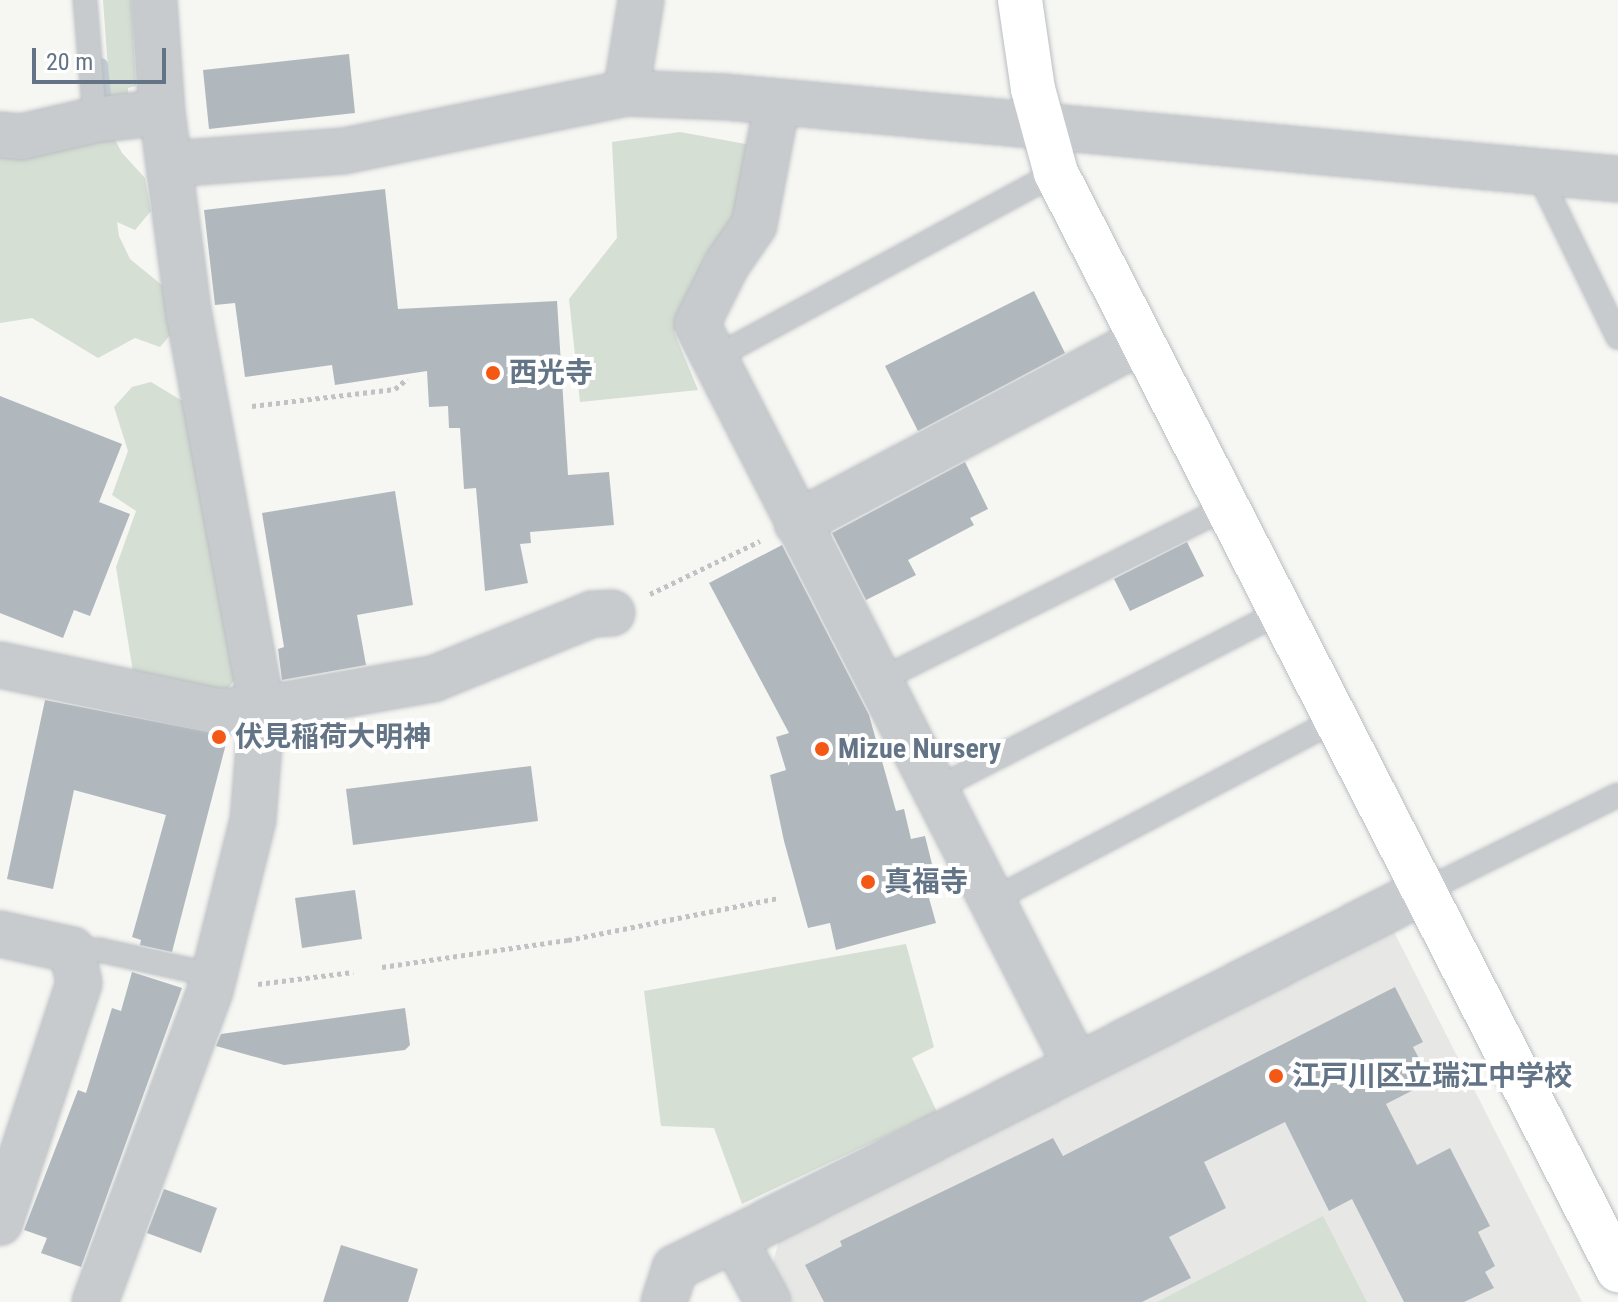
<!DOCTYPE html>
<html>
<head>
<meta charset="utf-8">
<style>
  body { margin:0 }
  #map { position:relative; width:1618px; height:1302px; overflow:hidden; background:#f6f6f2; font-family:"Roboto Condensed","Noto Sans JP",sans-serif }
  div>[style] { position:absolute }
  .built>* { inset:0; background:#e7e8e6 }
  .green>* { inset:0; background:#d6dfd3 }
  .stream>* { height:14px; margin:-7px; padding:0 7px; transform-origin:7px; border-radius:7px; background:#c3cdd3 }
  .building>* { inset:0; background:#b1b8bd }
  .path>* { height:5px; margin-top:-2.5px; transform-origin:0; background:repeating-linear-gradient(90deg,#c0c2c4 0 4px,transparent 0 8px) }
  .roads { filter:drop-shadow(0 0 2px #b9bec3) drop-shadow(0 0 2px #b9bec3) }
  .lane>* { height:22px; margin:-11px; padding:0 11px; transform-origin:11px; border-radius:11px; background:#c8cbce }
  .street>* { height:44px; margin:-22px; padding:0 22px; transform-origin:22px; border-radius:22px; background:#c8cbce }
  .secondary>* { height:44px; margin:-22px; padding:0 22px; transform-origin:22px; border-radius:22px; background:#fff }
  .dots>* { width:22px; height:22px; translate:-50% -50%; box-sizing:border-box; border:4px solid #fff; border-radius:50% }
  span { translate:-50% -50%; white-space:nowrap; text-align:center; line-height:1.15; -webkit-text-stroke:8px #fff; paint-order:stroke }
  .poi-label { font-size:28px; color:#627486; font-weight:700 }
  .left { translate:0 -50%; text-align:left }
  .scale { position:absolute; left:32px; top:48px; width:134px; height:36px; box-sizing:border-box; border:4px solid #627486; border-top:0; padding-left:10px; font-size:24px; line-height:28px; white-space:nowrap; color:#627486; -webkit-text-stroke:6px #fff; paint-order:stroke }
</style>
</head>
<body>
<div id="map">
  <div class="built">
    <div style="clip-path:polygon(1388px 920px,1582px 1302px,792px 1302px,772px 1266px,781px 1233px)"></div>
  </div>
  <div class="green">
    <div style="clip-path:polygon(103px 0,131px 0,136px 86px,128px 88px,128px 94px,110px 96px)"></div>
    <div style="clip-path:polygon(109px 128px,122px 153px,145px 178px,151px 211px,135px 230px,117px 222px,119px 236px,130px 259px,163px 286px,177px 327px,160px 347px,135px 338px,98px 358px,32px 318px,0 323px,0 129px)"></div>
    <div style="clip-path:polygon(680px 132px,751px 145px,741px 208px,706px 255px,674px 332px,698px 390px,580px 402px,569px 299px,617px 238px,612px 142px)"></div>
    <div style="clip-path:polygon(151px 382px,194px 408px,241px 672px,226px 691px,134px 678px,116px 567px,136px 511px,112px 495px,128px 451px,114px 407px,132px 387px)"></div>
    <div style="clip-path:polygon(906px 944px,934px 1047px,912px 1058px,937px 1112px,742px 1204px,714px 1128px,661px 1126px,644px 991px)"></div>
    <div style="clip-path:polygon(1323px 1216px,1367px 1302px,1157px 1302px)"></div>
  </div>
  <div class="stream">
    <div style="left:101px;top:65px;width:31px;rotate:84deg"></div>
  </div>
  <div class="building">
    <div style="clip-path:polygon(349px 54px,355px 113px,209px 129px,203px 70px)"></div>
    <div style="clip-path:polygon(385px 189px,398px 309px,557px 301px,568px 475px,609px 472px,614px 525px,530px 532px,531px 543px,520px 544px,528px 583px,485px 591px,476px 488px,464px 489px,460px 428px,449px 428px,448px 406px,429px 407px,427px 371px,335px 385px,332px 365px,245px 377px,235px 303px,215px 305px,204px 210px)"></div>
    <div style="clip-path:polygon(1034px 291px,1065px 353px,918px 431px,885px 366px)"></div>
    <div style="clip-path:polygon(0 396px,122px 444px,99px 502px,130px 514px,90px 616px,74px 610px,63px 638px,0 613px)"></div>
    <div style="clip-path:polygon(965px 462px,988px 509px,970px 518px,974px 525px,908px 560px,916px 575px,866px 600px,832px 533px)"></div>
    <div style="clip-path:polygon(395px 491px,413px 605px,357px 615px,366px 665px,282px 680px,278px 649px,284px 647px,262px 513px)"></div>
    <div style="clip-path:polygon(1187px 542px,1204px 576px,1130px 611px,1114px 579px)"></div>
    <div style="clip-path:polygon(782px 545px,869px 715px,896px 811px,904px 809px,911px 839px,925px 836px,938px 888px,927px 891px,936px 923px,836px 950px,830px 923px,808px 928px,784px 841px,770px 775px,786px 770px,776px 737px,789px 733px,709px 583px)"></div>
    <div style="clip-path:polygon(45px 700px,228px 736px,172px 952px,140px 945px,141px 940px,132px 937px,166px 815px,74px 790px,53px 889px,7px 879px)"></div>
    <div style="clip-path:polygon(531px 766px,538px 821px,353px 845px,346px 789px)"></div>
    <div style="clip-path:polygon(355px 890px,362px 939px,302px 948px,295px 898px)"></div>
    <div style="clip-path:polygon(132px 972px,182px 988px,81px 1267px,41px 1253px,47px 1238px,24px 1230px,78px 1090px,86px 1093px,112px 1008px,121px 1011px)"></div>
    <div style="clip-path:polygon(1395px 987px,1423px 1042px,1413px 1047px,1431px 1081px,1386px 1104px,1417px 1165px,1450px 1148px,1490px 1226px,1478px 1232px,1495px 1266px,1485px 1272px,1494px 1288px,1464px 1302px,1404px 1302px,1352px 1199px,1329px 1211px,1285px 1122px,1204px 1162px,1226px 1208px,1169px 1237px,1191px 1278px,1142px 1302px,824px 1302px,805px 1265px,842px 1246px,840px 1241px,1053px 1138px,1063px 1156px)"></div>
    <div style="clip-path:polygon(405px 1008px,410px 1045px,405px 1050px,284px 1065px,216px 1046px,221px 1034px)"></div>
    <div style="clip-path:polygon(164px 1189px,217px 1208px,201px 1253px,147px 1233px)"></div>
    <div style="clip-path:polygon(341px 1245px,418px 1269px,408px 1302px,323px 1302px)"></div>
  </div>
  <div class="path">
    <div style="left:252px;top:406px;width:144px;rotate:-6.8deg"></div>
    <div style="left:395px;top:389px;width:16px;rotate:-40deg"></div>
    <div style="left:650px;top:594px;width:122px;rotate:-25.7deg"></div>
    <div style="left:382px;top:967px;width:188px;rotate:-8.3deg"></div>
    <div style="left:568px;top:940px;width:215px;rotate:-11.3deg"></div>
    <div style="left:258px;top:984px;width:96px;rotate:-7.2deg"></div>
  </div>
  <div class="roads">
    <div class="lane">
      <div style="left:85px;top:0;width:120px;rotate:85.2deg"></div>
      <div style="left:1537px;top:171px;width:185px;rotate:64deg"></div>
      <div style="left:712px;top:359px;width:391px;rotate:-28.4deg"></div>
      <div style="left:876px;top:682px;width:392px;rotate:-26.5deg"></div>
      <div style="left:934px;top:790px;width:388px;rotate:-27.2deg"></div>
      <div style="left:1424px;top:891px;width:216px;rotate:-26.3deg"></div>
      <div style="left:989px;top:902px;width:391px;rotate:-27.7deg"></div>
      <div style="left:72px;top:950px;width:27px"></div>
      <div style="left:99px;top:950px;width:118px;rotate:12.3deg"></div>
    </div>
    <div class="street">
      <div style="left:626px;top:93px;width:94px;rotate:-80.8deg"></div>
      <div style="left:777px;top:104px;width:123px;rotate:100.8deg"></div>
      <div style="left:754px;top:225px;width:47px;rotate:124.7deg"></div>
      <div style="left:727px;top:264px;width:67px;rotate:116.6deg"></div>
      <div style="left:697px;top:324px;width:832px;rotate:62.91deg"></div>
      <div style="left:0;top:135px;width:21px;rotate:5deg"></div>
      <div style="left:21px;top:137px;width:76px;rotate:-12.9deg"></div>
      <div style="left:95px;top:120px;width:67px;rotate:-6.8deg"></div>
      <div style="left:171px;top:164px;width:173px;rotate:-4.3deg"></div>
      <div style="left:344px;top:151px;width:288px;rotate:-11.6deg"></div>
      <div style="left:626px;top:93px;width:100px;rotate:2.3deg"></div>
      <div style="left:726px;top:97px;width:896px;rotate:5.25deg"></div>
      <div style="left:797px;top:523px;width:389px;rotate:-27.9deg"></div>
      <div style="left:0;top:665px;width:223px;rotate:11.9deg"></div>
      <div style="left:218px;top:711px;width:44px;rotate:-2.6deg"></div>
      <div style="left:262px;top:709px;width:174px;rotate:-10deg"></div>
      <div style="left:433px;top:679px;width:172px;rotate:-22.2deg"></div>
      <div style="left:592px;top:614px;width:20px;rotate:-3deg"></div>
      <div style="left:0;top:934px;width:74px;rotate:12.5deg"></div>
      <div style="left:72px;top:950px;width:34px;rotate:78deg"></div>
      <div style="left:79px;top:983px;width:252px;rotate:108.3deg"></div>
      <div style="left:95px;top:1302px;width:332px;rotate:-69.7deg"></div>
      <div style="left:210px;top:991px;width:176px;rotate:-75.9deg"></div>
      <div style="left:253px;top:820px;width:111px;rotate:-85.4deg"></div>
      <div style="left:262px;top:709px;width:399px;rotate:-100.5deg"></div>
      <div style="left:189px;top:317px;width:207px;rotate:-97.5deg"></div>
      <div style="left:162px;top:112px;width:112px;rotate:-94.1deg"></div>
      <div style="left:664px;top:1302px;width:36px;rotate:-72deg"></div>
      <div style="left:675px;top:1268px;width:66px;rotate:-26.2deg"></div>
      <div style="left:768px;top:1302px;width:72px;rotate:-118.4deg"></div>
      <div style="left:734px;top:1239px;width:773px;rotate:-26.76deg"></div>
    </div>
    <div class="secondary">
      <div style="left:1020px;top:0;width:90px;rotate:81.7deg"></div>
      <div style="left:1033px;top:89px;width:87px;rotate:74.7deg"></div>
      <div style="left:1056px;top:173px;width:1233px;rotate:62.87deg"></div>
    </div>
  </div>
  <div class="dots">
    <div style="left:493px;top:373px;background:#f35815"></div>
    <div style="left:219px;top:737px;background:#f35815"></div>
    <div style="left:822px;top:749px;background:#f35815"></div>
    <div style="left:868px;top:882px;background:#f35815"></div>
    <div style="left:1276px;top:1076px;background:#f35815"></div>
  </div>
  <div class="poi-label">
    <span class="left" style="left:509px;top:373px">西光寺</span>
    <span class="left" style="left:235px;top:737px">伏見稲荷大明神</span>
    <span class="left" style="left:838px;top:749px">Mizue Nursery</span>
    <span class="left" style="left:884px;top:882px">真福寺</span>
    <span class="left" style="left:1292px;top:1076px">江戸川区立瑞江中学校</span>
  </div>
  <div class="scale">20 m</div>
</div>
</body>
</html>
